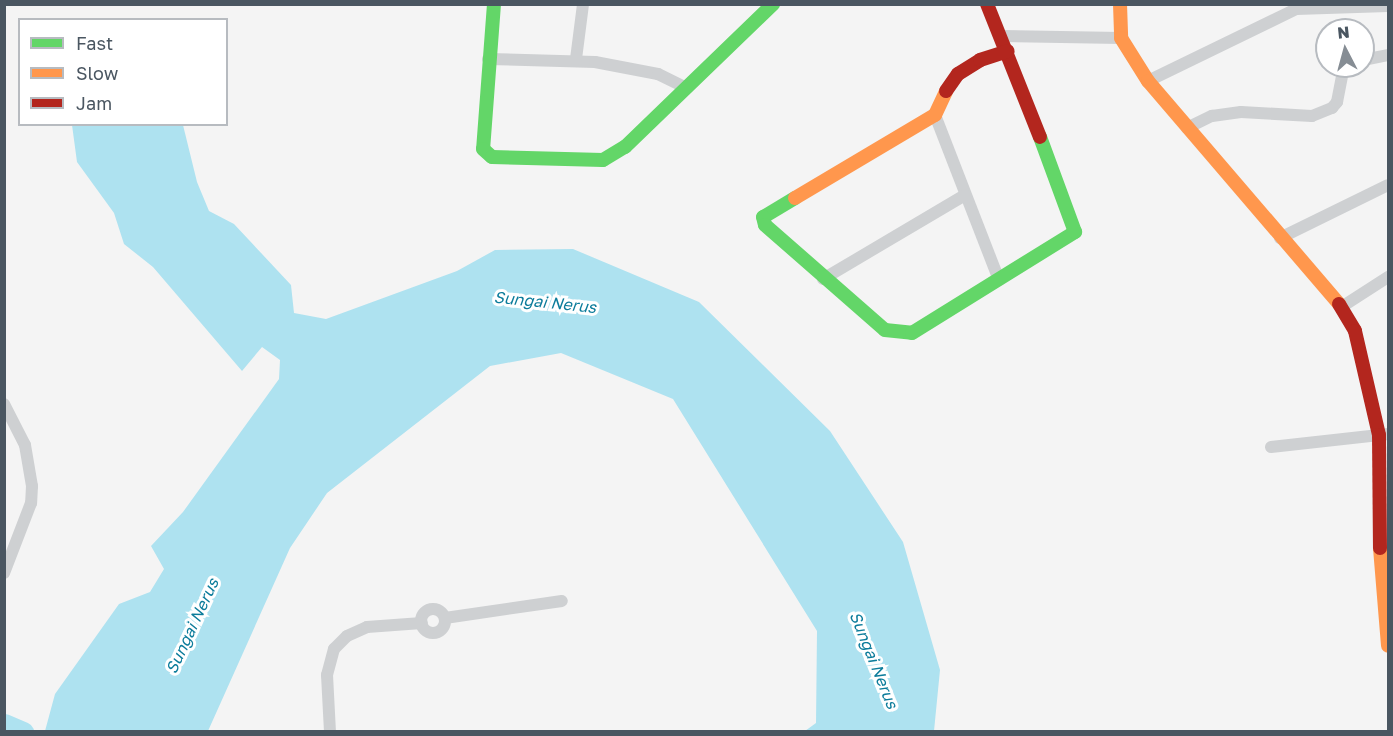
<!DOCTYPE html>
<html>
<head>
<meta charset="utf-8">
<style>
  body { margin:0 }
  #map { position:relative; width:1393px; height:736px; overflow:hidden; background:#f4f4f4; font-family:"Golos Text",sans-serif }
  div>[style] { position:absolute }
  .water>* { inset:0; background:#aee2f0 }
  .river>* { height:21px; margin:-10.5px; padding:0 10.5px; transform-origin:10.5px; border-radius:10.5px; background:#aee2f0 }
  .street>* { height:12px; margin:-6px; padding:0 6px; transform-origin:6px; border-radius:6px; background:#ced0d2 }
  .street>.ring { margin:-6px; padding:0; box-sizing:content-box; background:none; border:12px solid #ced0d2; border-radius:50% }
  .fast>* { height:14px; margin:-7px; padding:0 7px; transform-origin:7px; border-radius:7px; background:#63d668 }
  .slow>* { height:14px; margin:-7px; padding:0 7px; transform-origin:7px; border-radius:7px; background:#ff974d }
  .jam>* { height:14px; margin:-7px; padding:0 7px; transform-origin:7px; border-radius:7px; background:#b3261e }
  span { translate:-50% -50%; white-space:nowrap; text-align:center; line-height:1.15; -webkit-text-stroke:6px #fff; paint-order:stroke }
  .water-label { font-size:16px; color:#0c7c9b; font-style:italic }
  .frame { position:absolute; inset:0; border:6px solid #4a5661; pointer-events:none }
  .legend { position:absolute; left:18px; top:18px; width:210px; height:108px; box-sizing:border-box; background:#fff; border:2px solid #b7bbc0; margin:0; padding:8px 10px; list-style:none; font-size:18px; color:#4a5661 }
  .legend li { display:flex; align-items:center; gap:12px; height:30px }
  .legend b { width:30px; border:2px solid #b7bbc0 }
  .north { position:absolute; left:1315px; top:18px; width:60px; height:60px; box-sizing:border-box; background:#fff; border:2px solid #b7bbc0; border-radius:50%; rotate:354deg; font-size:16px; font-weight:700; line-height:24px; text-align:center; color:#4a5661 }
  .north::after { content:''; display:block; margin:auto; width:21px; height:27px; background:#868d94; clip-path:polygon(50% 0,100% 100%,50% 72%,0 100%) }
</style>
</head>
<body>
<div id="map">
  <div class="water">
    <div style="clip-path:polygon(72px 125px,183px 125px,197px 182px,209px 211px,234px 224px,291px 285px,294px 313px,326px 319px,457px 271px,495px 250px,573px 249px,699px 302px,830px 431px,903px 542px,940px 670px,934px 731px,805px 731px,816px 723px,817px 631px,673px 399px,561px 353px,490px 366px,327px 493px,290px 548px,208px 731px,45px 731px,55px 694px,119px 604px,150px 592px,164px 569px,151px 546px,183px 512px,279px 379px,280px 360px,262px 347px,242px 371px,153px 267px,124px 244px,114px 213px,77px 162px)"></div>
  </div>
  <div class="river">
    <div style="left:4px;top:724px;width:21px;rotate:23deg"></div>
  </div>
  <div class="street">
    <div style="left:1002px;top:36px;width:119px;rotate:1deg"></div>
    <div style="left:488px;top:59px;width:107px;rotate:1.6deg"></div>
    <div style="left:595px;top:62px;width:64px;rotate:10.8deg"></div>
    <div style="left:658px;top:74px;width:32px;rotate:26deg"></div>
    <div style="left:576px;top:59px;width:55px;rotate:-82.7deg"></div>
    <div style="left:1363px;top:60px;width:25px;rotate:-11deg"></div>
    <div style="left:1148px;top:81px;width:165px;rotate:-25.9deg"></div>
    <div style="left:1296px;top:9px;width:92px;rotate:-1.9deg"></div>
    <div style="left:935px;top:115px;width:177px;rotate:68.8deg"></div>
    <div style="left:1187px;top:128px;width:28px;rotate:-26deg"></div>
    <div style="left:1212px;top:116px;width:29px;rotate:-8deg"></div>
    <div style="left:1241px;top:112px;width:71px;rotate:3.2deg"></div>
    <div style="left:1312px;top:116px;width:22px;rotate:-22deg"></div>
    <div style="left:1332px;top:108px;width:8px;rotate:-50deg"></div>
    <div style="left:1337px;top:102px;width:37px;rotate:-79deg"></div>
    <div style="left:1280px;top:238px;width:120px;rotate:-26.1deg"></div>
    <div style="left:823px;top:279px;width:165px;rotate:-30.6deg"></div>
    <div style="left:1343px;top:306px;width:54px;rotate:-32.8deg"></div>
    <div style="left:4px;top:404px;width:46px;rotate:62.9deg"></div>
    <div style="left:25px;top:445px;width:42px;rotate:80.3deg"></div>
    <div style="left:32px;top:486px;width:17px;rotate:93deg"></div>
    <div style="left:31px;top:503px;width:75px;rotate:111.1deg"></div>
    <div style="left:1271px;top:447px;width:118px;rotate:-6.3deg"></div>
    <div class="ring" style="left:421px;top:609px;width:12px;height:12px"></div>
    <div style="left:445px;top:618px;width:118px;rotate:-8.3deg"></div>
    <div style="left:330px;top:732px;width:57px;rotate:-93deg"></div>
    <div style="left:327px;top:675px;width:27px;rotate:-75deg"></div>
    <div style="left:334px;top:649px;width:18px;rotate:-45deg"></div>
    <div style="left:347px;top:636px;width:22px;rotate:-24deg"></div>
    <div style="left:367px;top:627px;width:55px;rotate:-4.2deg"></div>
  </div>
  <div class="fast">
    <div style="left:494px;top:4px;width:145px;rotate:94.3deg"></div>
    <div style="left:483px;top:149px;width:12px;rotate:42deg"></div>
    <div style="left:492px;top:157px;width:111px;rotate:1.5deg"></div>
    <div style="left:603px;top:160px;width:26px;rotate:-31deg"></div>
    <div style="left:625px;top:147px;width:206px;rotate:-44deg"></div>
    <div style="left:795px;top:198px;width:37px;rotate:149deg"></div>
    <div style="left:763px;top:217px;width:8px;rotate:76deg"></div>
    <div style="left:765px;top:225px;width:159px;rotate:41.2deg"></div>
    <div style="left:885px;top:330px;width:27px;rotate:6deg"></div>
    <div style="left:912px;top:333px;width:192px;rotate:-31.8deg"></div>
    <div style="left:1075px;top:232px;width:101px;rotate:-110.2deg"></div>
  </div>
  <div class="slow">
    <div style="left:1120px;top:4px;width:34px;rotate:88deg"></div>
    <div style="left:1121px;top:38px;width:51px;rotate:57.9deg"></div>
    <div style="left:1148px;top:81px;width:294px;rotate:49.4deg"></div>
    <div style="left:795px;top:198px;width:163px;rotate:-30.7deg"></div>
    <div style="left:935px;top:115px;width:26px;rotate:-65deg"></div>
    <div style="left:1380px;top:548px;width:98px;rotate:85.3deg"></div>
  </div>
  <div class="jam">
    <div style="left:987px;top:4px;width:143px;rotate:68.3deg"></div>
    <div style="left:946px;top:91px;width:21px;rotate:-55deg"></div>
    <div style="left:958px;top:74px;width:26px;rotate:-32deg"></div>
    <div style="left:980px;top:60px;width:29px;rotate:-18deg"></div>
    <div style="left:1339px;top:304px;width:31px;rotate:59deg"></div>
    <div style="left:1355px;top:331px;width:107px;rotate:77deg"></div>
    <div style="left:1379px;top:435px;width:113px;rotate:89.5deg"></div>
  </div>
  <div class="water-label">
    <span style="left:545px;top:302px;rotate:6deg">Sungai Nerus</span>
    <span style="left:192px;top:626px;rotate:-65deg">Sungai Nerus</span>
    <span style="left:874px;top:660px;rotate:68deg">Sungai Nerus</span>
  </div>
  <div class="frame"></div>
  <ul class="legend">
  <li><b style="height:8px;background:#63d668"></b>Fast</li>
  <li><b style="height:8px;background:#ff974d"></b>Slow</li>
  <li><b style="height:8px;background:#b3261e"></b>Jam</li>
  </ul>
  <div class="north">N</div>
</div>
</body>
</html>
